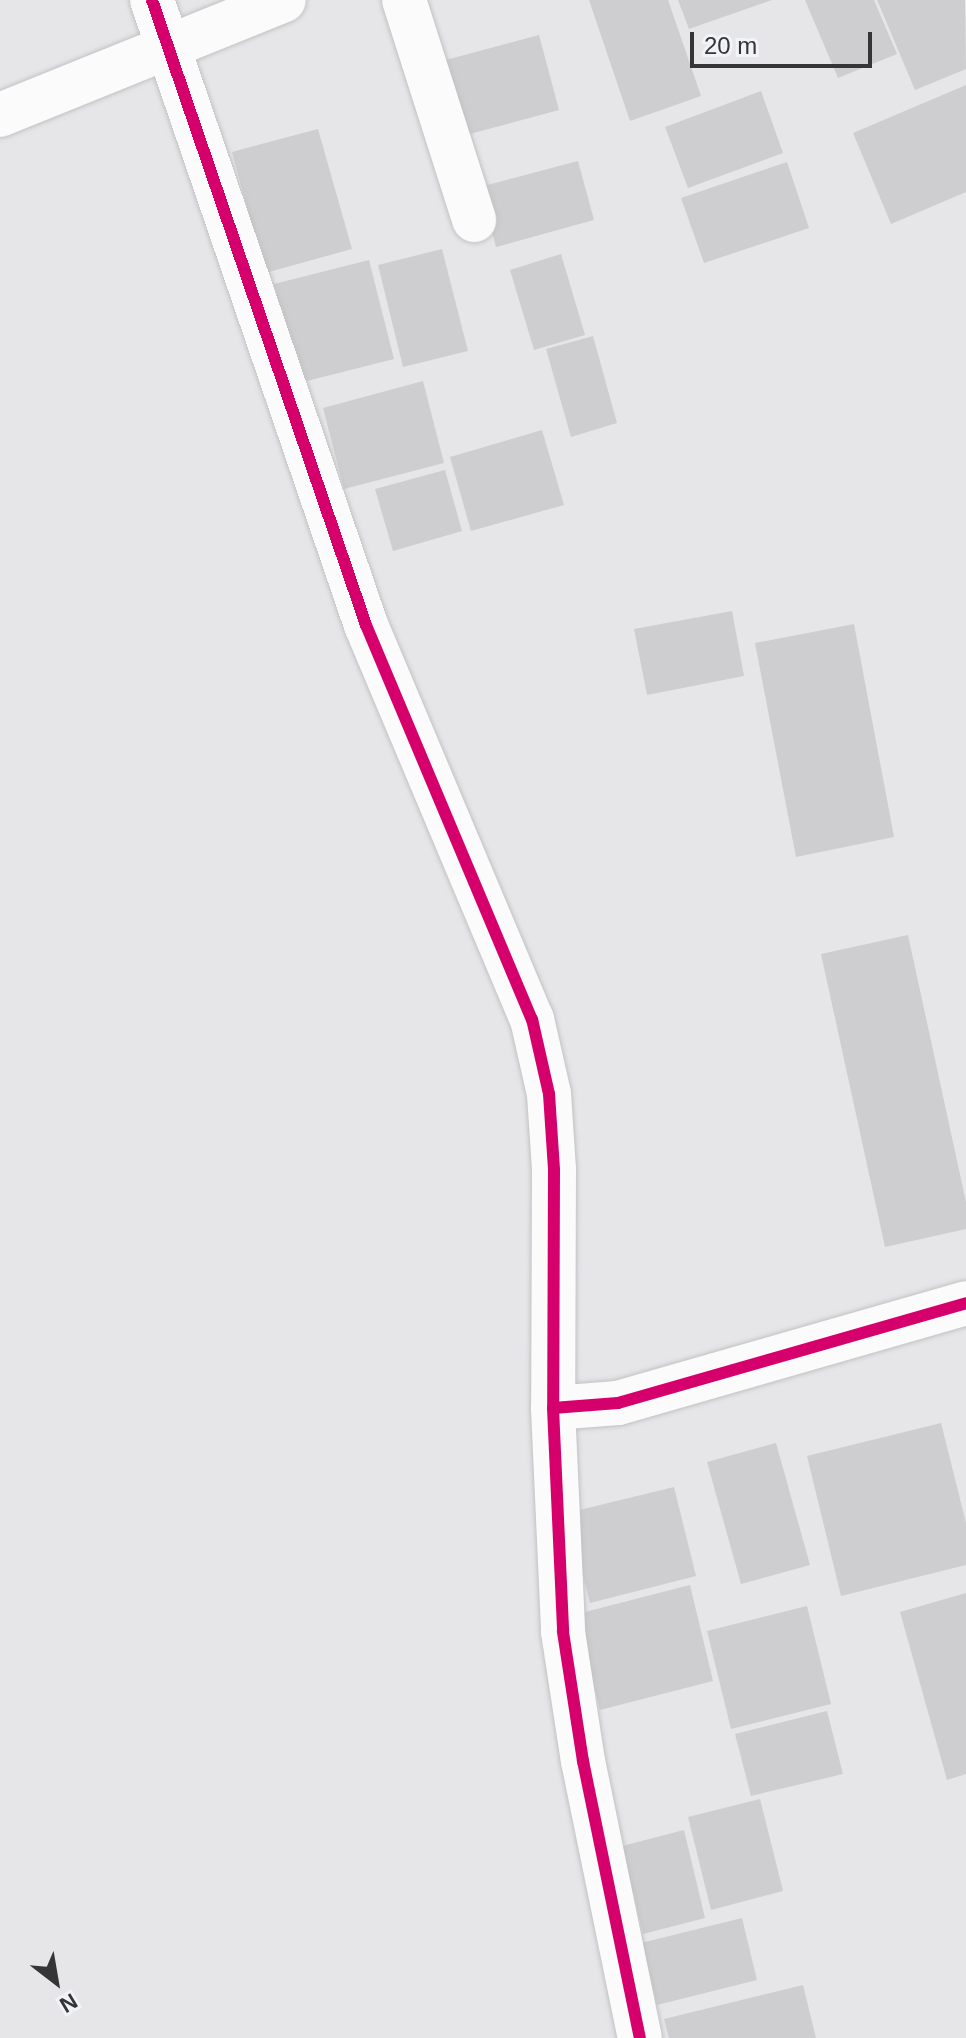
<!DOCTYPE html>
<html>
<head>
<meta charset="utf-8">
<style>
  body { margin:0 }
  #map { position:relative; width:966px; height:2038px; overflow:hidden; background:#e6e6e9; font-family:Arial,sans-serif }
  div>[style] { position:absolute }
  .building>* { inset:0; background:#ceced0 }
  .roads { filter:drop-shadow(0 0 2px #c2c2c4) drop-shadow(0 0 2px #c2c2c4) }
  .street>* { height:44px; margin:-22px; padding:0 22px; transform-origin:22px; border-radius:22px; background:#fbfbfc }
  .secondary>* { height:44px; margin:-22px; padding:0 22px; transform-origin:22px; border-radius:22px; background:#fbfbfc }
  .cycleway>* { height:12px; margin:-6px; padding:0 6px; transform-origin:6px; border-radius:6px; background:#d6006c }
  span { translate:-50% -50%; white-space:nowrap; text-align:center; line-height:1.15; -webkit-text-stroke:6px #f2f3f7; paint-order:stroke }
  .north { position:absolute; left:16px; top:1942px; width:80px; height:80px; -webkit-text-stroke:6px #f2f3f7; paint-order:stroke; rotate:149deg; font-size:22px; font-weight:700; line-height:32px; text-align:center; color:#353537 }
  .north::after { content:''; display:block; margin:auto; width:28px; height:36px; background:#353537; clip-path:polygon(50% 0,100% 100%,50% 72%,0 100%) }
  .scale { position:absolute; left:690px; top:32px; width:182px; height:36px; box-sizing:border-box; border:4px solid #353537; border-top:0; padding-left:10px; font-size:24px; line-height:28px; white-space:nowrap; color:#353537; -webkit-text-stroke:6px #f2f3f7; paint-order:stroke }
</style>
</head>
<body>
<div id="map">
  <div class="building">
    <div style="clip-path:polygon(589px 0,668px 0,701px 96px,630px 121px)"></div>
    <div style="clip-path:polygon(678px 0,772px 0,689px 29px)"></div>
    <div style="clip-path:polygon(805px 0,874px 0,897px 54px,838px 78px)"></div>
    <div style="clip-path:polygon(877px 0,965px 0,966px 69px,915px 90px)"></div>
    <div style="clip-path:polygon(539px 35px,559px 110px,462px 136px,442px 61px)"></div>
    <div style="clip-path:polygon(966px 85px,966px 192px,891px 224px,853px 133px)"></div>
    <div style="clip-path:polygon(761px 91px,783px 153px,688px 188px,665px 127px)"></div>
    <div style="clip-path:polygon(318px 129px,352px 249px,265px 273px,232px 152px)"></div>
    <div style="clip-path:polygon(578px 161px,594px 220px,496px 247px,480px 187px)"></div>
    <div style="clip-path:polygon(787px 162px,809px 228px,704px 263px,681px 198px)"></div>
    <div style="clip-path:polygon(442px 249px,468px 351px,403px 367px,378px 265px)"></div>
    <div style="clip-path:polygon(561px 254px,585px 335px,534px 350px,510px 270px)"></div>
    <div style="clip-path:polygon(369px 260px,394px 359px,299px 383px,274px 284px)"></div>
    <div style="clip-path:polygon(593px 336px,617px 423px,571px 437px,546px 349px)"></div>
    <div style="clip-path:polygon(423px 381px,444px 463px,344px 489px,323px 408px)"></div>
    <div style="clip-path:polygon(542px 430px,564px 505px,471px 531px,450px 457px)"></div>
    <div style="clip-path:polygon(445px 470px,462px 531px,393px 551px,375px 489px)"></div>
    <div style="clip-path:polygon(732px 611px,744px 676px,647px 695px,634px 629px)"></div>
    <div style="clip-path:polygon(854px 624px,894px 837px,796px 857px,755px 643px)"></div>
    <div style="clip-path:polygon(908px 935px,966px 1202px,966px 1229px,885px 1247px,821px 954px)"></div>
    <div style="clip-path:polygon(941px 1423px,966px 1523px,966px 1565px,841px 1596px,807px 1456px)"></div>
    <div style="clip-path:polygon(776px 1443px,810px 1565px,741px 1584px,707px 1462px)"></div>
    <div style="clip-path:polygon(674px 1487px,696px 1576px,590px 1603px,567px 1513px)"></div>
    <div style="clip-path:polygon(690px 1585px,713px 1681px,600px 1710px,577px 1614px)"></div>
    <div style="clip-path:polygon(966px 1593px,966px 1774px,947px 1780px,900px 1612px)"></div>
    <div style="clip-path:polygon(807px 1606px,831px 1704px,731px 1729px,707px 1631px)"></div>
    <div style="clip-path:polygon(827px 1711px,843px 1774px,751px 1796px,735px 1734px)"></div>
    <div style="clip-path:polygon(760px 1799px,783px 1891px,711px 1910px,688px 1817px)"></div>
    <div style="clip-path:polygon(684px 1830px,705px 1918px,643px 1934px,622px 1846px)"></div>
    <div style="clip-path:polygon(742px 1918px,757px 1980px,657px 2005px,641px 1943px)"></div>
    <div style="clip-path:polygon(803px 1985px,816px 2038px,669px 2038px,664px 2019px)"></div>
  </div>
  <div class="roads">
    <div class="street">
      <div style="left:404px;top:0;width:231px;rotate:72.3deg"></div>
      <div style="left:0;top:115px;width:306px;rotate:-22deg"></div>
    </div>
    <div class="secondary">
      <div style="left:152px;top:0;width:661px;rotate:71.1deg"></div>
      <div style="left:366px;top:625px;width:428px;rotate:67.2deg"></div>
      <div style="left:532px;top:1019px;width:77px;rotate:77.2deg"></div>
      <div style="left:549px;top:1094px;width:76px;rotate:86.2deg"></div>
      <div style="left:554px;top:1170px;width:238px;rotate:90.2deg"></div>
      <div style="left:553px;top:1408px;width:224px;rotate:87.4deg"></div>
      <div style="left:563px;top:1632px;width:131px;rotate:81.2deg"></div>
      <div style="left:583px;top:1761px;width:283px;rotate:78.4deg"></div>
      <div style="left:553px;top:1408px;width:65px;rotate:-4.4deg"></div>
      <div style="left:618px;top:1403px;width:362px;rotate:-16deg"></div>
    </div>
  </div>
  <div class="cycleway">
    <div style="left:152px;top:0;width:661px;rotate:71.1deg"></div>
    <div style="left:366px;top:625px;width:428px;rotate:67.2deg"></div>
    <div style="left:532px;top:1019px;width:77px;rotate:77.2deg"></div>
    <div style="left:549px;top:1094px;width:76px;rotate:86.2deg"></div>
    <div style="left:554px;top:1170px;width:238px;rotate:90.2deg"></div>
    <div style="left:553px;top:1408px;width:224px;rotate:87.4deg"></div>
    <div style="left:563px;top:1632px;width:131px;rotate:81.2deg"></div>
    <div style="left:583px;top:1761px;width:283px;rotate:78.4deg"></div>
    <div style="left:553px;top:1408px;width:65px;rotate:-4.4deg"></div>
    <div style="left:618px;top:1403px;width:362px;rotate:-16deg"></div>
  </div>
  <div class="north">N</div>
  <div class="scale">20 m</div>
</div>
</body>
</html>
